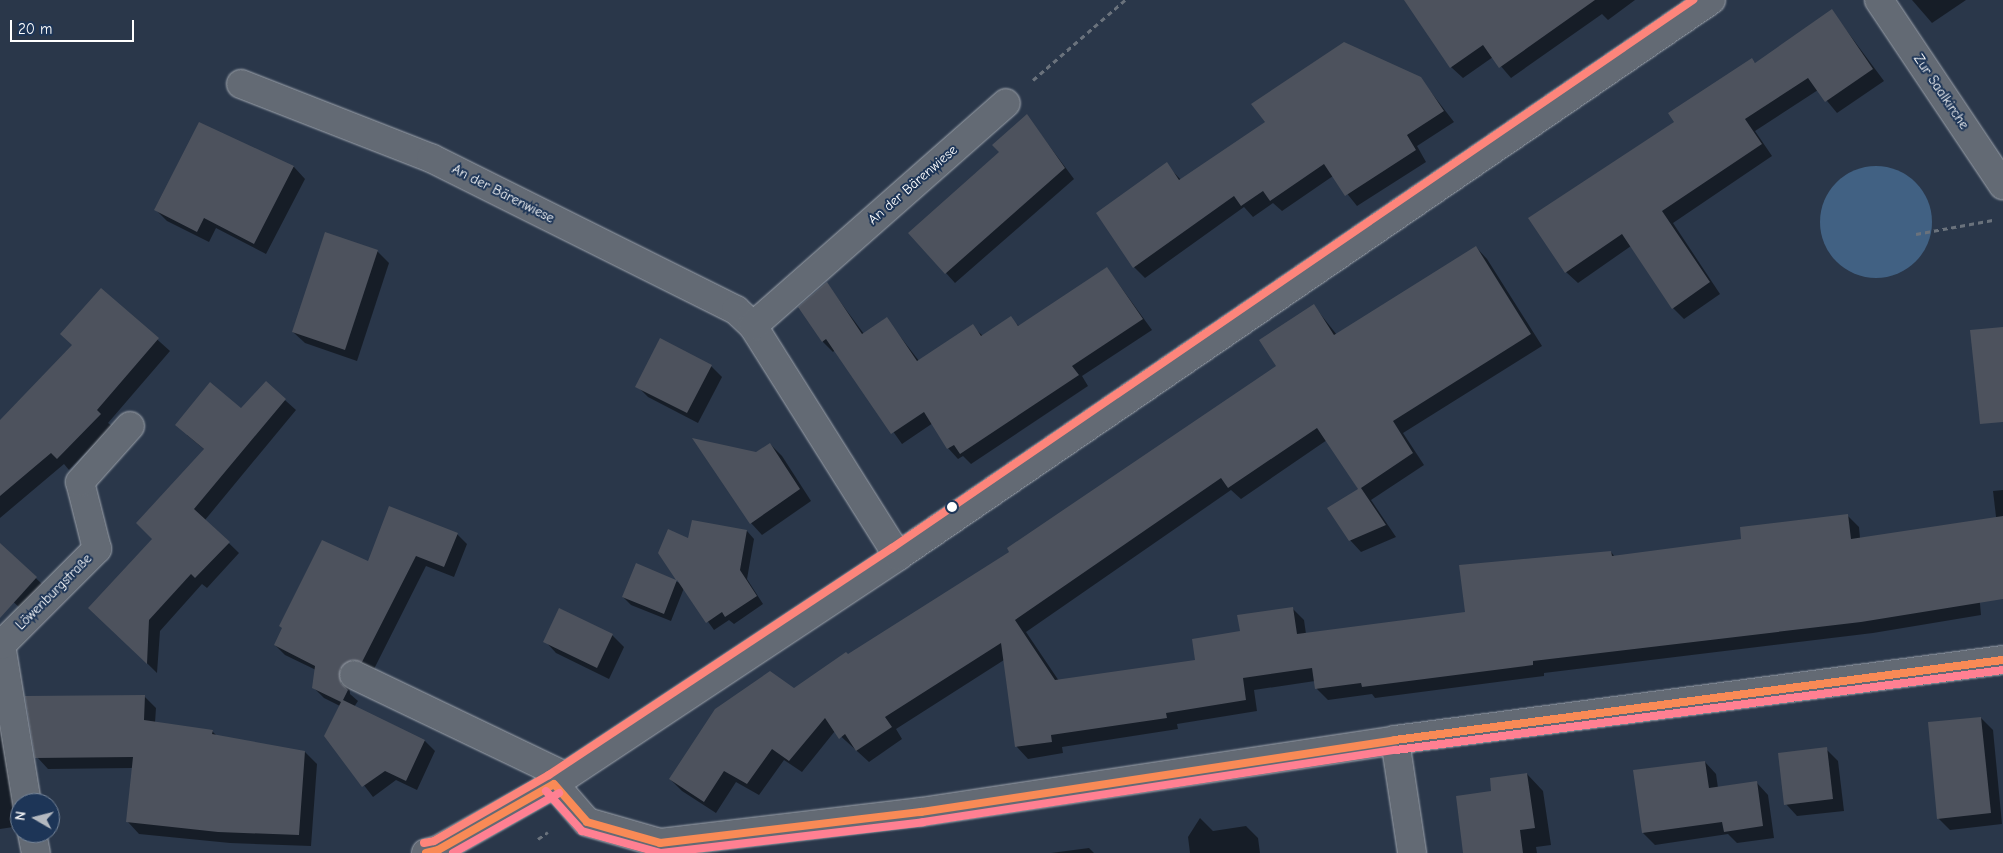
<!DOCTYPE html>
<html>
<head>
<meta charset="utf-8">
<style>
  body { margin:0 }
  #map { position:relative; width:2003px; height:853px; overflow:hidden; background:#2a374a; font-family:"Comic Neue",sans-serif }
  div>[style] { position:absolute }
  .water>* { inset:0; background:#416183 }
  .round { border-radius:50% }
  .shadow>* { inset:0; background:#0007 }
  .building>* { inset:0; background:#4d525d }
  .path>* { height:3px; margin-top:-1.5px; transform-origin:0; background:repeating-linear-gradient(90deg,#6a727c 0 5px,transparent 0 9px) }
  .roads { filter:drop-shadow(0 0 1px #9fa5ae) drop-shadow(0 0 1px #9fa5ae) }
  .minor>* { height:28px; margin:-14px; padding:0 14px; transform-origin:14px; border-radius:14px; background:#636a74 }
  .bus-1>* { height:8px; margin:-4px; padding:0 4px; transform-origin:4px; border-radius:4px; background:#f98a56 }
  .bus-2>* { height:8px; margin:-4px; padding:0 4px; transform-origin:4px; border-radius:4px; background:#ff8092 }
  .bus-3>* { height:8px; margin:-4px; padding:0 4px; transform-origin:4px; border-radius:4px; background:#fd857b }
  .dots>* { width:14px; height:14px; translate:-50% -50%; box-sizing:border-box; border:2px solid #1d3557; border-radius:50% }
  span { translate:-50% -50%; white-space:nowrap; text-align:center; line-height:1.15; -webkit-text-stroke:4px #1d3557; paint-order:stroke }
  .street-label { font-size:14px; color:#fff }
  .north { position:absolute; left:10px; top:793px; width:50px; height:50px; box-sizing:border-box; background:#1d3557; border:1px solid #77869a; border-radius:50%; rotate:278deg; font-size:14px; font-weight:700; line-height:20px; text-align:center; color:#fff }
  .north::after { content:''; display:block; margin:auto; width:18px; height:22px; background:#b4b9c0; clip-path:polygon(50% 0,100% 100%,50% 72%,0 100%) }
  .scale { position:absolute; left:10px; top:20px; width:124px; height:22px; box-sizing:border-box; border:2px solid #fff; border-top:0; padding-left:6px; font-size:15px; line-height:18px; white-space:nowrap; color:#fff; -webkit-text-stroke:4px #1d3557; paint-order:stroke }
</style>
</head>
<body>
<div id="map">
  <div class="water">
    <div class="round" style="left:1820px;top:166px;width:112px;height:112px"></div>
  </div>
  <div class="shadow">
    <div style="clip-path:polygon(1485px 0,1635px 0,1608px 20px,1602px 14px,1511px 78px,1493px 57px,1463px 78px,1451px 67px)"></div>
    <div style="clip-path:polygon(1912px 0,1966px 0,1932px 23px)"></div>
    <div style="clip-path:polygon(1832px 11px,1884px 81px,1837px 113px,1818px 90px,1755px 131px,1772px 156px,1673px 223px,1720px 294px,1684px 319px,1673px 308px,1631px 246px,1578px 283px,1566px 272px,1676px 122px,1752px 60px,1756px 64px)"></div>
    <div style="clip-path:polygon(1420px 78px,1454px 122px,1417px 146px,1426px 162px,1357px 206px,1333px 176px,1282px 211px,1273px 203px,1253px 217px,1244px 207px,1145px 278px,1134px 267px,1166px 164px,1181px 180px)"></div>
    <div style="clip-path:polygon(1027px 116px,1074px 179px,955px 283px,910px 233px,1000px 152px)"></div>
    <div style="clip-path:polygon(199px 124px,294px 167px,305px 179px,266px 254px,216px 228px,209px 242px,167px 221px,155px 209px)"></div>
    <div style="clip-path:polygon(1476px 247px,1487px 259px,1542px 346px,1403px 433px,1424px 465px,1371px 500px,1396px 537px,1361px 552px,1350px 540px,1359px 490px,1327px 440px,1241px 499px,1231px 490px,1026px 632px,1059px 681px,1196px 661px,1241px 632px,1292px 608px,1304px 620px,1306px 634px,1466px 613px,1611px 552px,1615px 557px,1743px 540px,1847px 515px,1859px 527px,1860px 538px,1974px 535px,1981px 615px,1873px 633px,1544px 673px,1544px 676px,1375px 698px,1372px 694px,1328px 700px,1317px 689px,1315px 681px,1254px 690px,1257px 711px,1177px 724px,1178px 729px,1062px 747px,1063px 753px,1028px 759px,1017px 747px,1004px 660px,896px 729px,902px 739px,869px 762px,835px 731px,802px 772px,784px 760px,759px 795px,736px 782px,716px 813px,682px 791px,670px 779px,794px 689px,1011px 553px,1278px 366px,1314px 306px,1337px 335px)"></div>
    <div style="clip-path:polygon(377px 251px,389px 263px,357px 361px,305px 343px,293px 332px)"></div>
    <div style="clip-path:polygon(1107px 268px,1152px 330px,1082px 376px,1088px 386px,971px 464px,963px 456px,958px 459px,948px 448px,933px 423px,902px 444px,835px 350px,833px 352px,823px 342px,800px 307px,827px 284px,864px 334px,886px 318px,919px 361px,972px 326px,983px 336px,1010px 318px,1020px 327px)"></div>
    <div style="clip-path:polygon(101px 289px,170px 351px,108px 423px,112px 426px,69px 470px,64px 464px,0 518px,0 421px,73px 345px)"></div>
    <div style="clip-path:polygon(711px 366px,722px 377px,698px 423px,648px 397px,637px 386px)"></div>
    <div style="clip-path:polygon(266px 383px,296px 410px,205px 520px,239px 553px,207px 588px,202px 584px,160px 631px,157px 673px,101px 618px,154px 539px,205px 450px,187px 435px,241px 410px)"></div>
    <div style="clip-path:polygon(770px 444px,782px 456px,811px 501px,762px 535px,751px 523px,756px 453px)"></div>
    <div style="clip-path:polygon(2003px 490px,2003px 531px,1997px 525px,1993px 491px)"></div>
    <div style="clip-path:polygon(747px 531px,754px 539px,747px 579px,763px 604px,734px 624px,729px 620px,714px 630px,684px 588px,671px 621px,631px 605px,623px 597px,637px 565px,680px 583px,689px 539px)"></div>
    <div style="clip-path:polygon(457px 534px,467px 544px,454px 577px,426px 566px,373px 671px,349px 679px,350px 694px,358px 701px,354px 707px,425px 741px,435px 751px,417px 790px,396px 780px,373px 797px,326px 736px,340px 706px,324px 698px,314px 688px,316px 670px,285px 655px,275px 645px,368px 563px)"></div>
    <div style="clip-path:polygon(11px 555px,42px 584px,20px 608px,0 590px,0 567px)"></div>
    <div style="clip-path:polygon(612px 635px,624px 647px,609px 679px,556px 653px,545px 641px)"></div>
    <div style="clip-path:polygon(144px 696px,156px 708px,155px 723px,212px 731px,218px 737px,305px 752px,317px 764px,311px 846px,230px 843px,139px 834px,128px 822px,133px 768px,48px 769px,37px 757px)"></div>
    <div style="clip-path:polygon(0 713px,20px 803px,20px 826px,0 829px)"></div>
    <div style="clip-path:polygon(1981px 718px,1993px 730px,2002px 824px,1950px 830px,1938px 818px)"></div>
    <div style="clip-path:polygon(1826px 749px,1838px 761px,1844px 811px,1797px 816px,1786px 804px)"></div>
    <div style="clip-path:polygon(1705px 762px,1716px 774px,1718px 788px,1757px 783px,1768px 795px,1774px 838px,1737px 843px,1728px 834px,1655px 845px,1643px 833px)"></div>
    <div style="clip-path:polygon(1527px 774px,1543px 791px,1551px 845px,1536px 847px,1537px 853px,1465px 853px)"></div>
    <div style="clip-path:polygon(1200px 818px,1213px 831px,1246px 826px,1258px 838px,1260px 853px,1190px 853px,1188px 837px)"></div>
    <div style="clip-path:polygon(1089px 848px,1094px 853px,1051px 853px)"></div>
  </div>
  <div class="building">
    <div style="clip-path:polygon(1404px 0,1595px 0,1499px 68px,1483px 45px,1450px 68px)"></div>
    <div style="clip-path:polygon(1832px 9px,1873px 69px,1825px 102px,1808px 78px,1745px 119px,1762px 144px,1662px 211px,1710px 282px,1672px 309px,1622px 234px,1565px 273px,1528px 218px,1674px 122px,1668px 113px,1752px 58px,1755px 63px)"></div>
    <div style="clip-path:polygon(1344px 42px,1421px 77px,1444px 111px,1407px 135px,1416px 150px,1345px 196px,1324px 164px,1270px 201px,1263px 191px,1241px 206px,1234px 196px,1133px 268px,1096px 213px,1167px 162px,1179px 180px,1265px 122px,1251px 104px)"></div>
    <div style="clip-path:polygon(1027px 114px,1065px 168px,945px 274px,908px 233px,999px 152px,992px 145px)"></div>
    <div style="clip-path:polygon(199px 122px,294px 166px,254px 244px,204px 218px,197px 232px,154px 210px)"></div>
    <div style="clip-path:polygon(325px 232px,378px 250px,345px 350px,292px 332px)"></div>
    <div style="clip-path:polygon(1476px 246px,1531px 334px,1393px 421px,1413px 453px,1361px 488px,1386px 525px,1349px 541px,1327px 508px,1358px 489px,1317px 428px,1228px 488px,1221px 478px,1015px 620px,1055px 680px,1195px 660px,1192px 639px,1240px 631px,1237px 615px,1293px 607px,1297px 634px,1465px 612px,1459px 565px,1611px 551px,1612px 556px,1741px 539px,1740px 527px,1848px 514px,1851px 539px,2003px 516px,2003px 599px,1861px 622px,1533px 661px,1533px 665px,1362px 687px,1361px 683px,1315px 689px,1312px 668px,1243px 678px,1246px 700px,1166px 713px,1167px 718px,1051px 735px,1052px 742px,1015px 747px,1001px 643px,885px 717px,892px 727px,856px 751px,845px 734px,839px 739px,825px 718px,789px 761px,772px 749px,747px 784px,724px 771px,704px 802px,669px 779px,715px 709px,770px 671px,794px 688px,846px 652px,848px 654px,1009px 552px,1007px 548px,1276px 366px,1259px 340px,1314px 304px,1334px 335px)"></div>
    <div style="clip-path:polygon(1107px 267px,1143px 319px,1072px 366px,1079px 375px,960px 454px,954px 445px,947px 449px,924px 412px,891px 434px,826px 339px,822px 342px,798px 307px,827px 282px,862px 334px,887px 317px,917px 361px,973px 324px,981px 336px,1011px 316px,1018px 326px)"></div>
    <div style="clip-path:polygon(101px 288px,159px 338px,97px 410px,101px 414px,57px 459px,51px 453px,0 496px,0 420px,72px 345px,60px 334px)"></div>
    <div style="clip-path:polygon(2003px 327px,2003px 422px,1980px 424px,1970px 330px)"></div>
    <div style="clip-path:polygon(660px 338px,712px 365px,687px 413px,635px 387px)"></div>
    <div style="clip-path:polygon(266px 381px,286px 399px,194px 509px,230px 542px,195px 578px,191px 574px,149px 620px,147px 664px,88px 608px,152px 539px,136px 523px,204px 449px,175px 425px,210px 382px,241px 408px)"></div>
    <div style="clip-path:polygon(692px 438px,756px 452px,770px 443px,800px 489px,750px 524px)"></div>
    <div style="clip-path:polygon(389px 506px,458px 533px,444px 567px,416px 556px,362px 662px,352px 660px,340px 669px,341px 683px,348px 690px,343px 700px,425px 740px,406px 781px,385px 771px,362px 787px,324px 736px,341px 702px,312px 688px,315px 666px,274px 645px,282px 628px,279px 626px,322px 540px,368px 561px)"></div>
    <div style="clip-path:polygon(692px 520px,747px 530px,740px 570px,757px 596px,725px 617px,722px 612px,706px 623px,677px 580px,664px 614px,622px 597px,636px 563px,676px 580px,658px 553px,668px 529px,688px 538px)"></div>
    <div style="clip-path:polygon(0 543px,37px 577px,0 618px)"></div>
    <div style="clip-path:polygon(559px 608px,613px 634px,597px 668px,543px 642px)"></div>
    <div style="clip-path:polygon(145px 695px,144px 720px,213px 730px,212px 734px,305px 751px,299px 835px,218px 832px,126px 822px,133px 757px,35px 758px,25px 696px)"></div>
    <div style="clip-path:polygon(1981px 717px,1991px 813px,1937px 819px,1928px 722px)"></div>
    <div style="clip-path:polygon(1827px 747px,1833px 799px,1784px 805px,1778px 753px)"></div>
    <div style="clip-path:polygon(1705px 761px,1709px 788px,1757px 781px,1763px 826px,1724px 832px,1722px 822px,1642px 833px,1633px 770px)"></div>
    <div style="clip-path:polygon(1527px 773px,1535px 828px,1520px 830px,1523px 853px,1463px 853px,1456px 796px,1491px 791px,1490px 778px)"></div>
  </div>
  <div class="path">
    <div style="left:1033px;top:80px;width:122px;rotate:-41deg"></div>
    <div style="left:1916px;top:234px;width:78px;rotate:-10.3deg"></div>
    <div style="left:538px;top:839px;width:12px;rotate:-35deg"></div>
  </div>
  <div class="roads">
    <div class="minor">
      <div style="left:1879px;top:0;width:223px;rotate:56.2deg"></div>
      <div style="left:241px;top:84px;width:204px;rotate:21.3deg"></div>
      <div style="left:431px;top:158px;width:341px;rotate:26.5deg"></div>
      <div style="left:736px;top:310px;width:23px;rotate:43deg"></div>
      <div style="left:753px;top:326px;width:272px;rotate:57.8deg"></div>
      <div style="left:753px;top:326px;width:337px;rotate:-41.4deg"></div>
      <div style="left:354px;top:675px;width:234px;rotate:25.6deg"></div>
      <div style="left:1395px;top:740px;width:114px;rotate:81.4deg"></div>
      <div style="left:554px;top:784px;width:50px;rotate:49deg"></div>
      <div style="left:587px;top:822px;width:76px;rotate:16deg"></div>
      <div style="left:660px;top:843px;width:263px;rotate:-6.8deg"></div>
      <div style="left:921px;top:812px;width:479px;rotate:-8.6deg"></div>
      <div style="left:1395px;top:740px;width:613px;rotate:-7.5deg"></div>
      <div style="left:27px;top:803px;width:160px;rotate:-99.3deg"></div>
      <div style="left:1px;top:645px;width:136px;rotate:-45deg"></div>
      <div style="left:97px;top:549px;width:69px;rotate:-104.2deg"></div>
      <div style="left:80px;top:482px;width:75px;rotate:-48.2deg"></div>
      <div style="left:32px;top:833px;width:20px;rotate:79deg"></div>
      <div style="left:426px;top:853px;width:12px;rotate:-14deg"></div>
      <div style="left:438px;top:850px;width:133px;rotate:-29.6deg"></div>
      <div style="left:554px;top:784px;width:413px;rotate:-33.5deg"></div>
      <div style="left:898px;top:556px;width:985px;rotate:-34.37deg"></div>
    </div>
  </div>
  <div class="bus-1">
    <div style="left:554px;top:784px;width:50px;rotate:49deg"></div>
    <div style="left:587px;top:822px;width:76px;rotate:16deg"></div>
    <div style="left:660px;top:843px;width:263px;rotate:-6.8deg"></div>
    <div style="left:921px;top:812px;width:479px;rotate:-8.6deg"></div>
    <div style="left:1395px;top:740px;width:613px;rotate:-7.5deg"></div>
    <div style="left:426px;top:853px;width:12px;rotate:-14deg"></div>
    <div style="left:438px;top:850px;width:133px;rotate:-29.6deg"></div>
  </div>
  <div class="bus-2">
    <div style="left:546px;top:791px;width:54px;rotate:48deg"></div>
    <div style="left:582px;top:831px;width:82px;rotate:15.6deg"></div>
    <div style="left:661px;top:853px;width:264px;rotate:-6.7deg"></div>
    <div style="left:923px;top:822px;width:478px;rotate:-8.7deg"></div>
    <div style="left:1396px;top:750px;width:612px;rotate:-7.51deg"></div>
    <div style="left:453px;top:853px;width:122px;rotate:-29.5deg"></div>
  </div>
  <div class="bus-3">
    <div style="left:424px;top:843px;width:10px;rotate:-11deg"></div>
    <div style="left:434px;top:841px;width:133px;rotate:-29.9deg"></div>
    <div style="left:549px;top:775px;width:411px;rotate:-33.5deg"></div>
    <div style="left:892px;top:548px;width:971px;rotate:-34.38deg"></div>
  </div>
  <div class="dots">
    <div style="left:952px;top:507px;background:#fff"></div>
  </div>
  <div class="street-label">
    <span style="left:1941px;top:92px;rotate:56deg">Zur Saalkirche</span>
    <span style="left:913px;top:185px;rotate:-41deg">An der Bärenwiese</span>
    <span style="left:503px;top:194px;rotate:27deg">An der Bärenwiese</span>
    <span style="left:54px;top:592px;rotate:-45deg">Löwenburgstraße</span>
  </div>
  <div class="north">N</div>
  <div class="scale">20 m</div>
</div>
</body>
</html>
